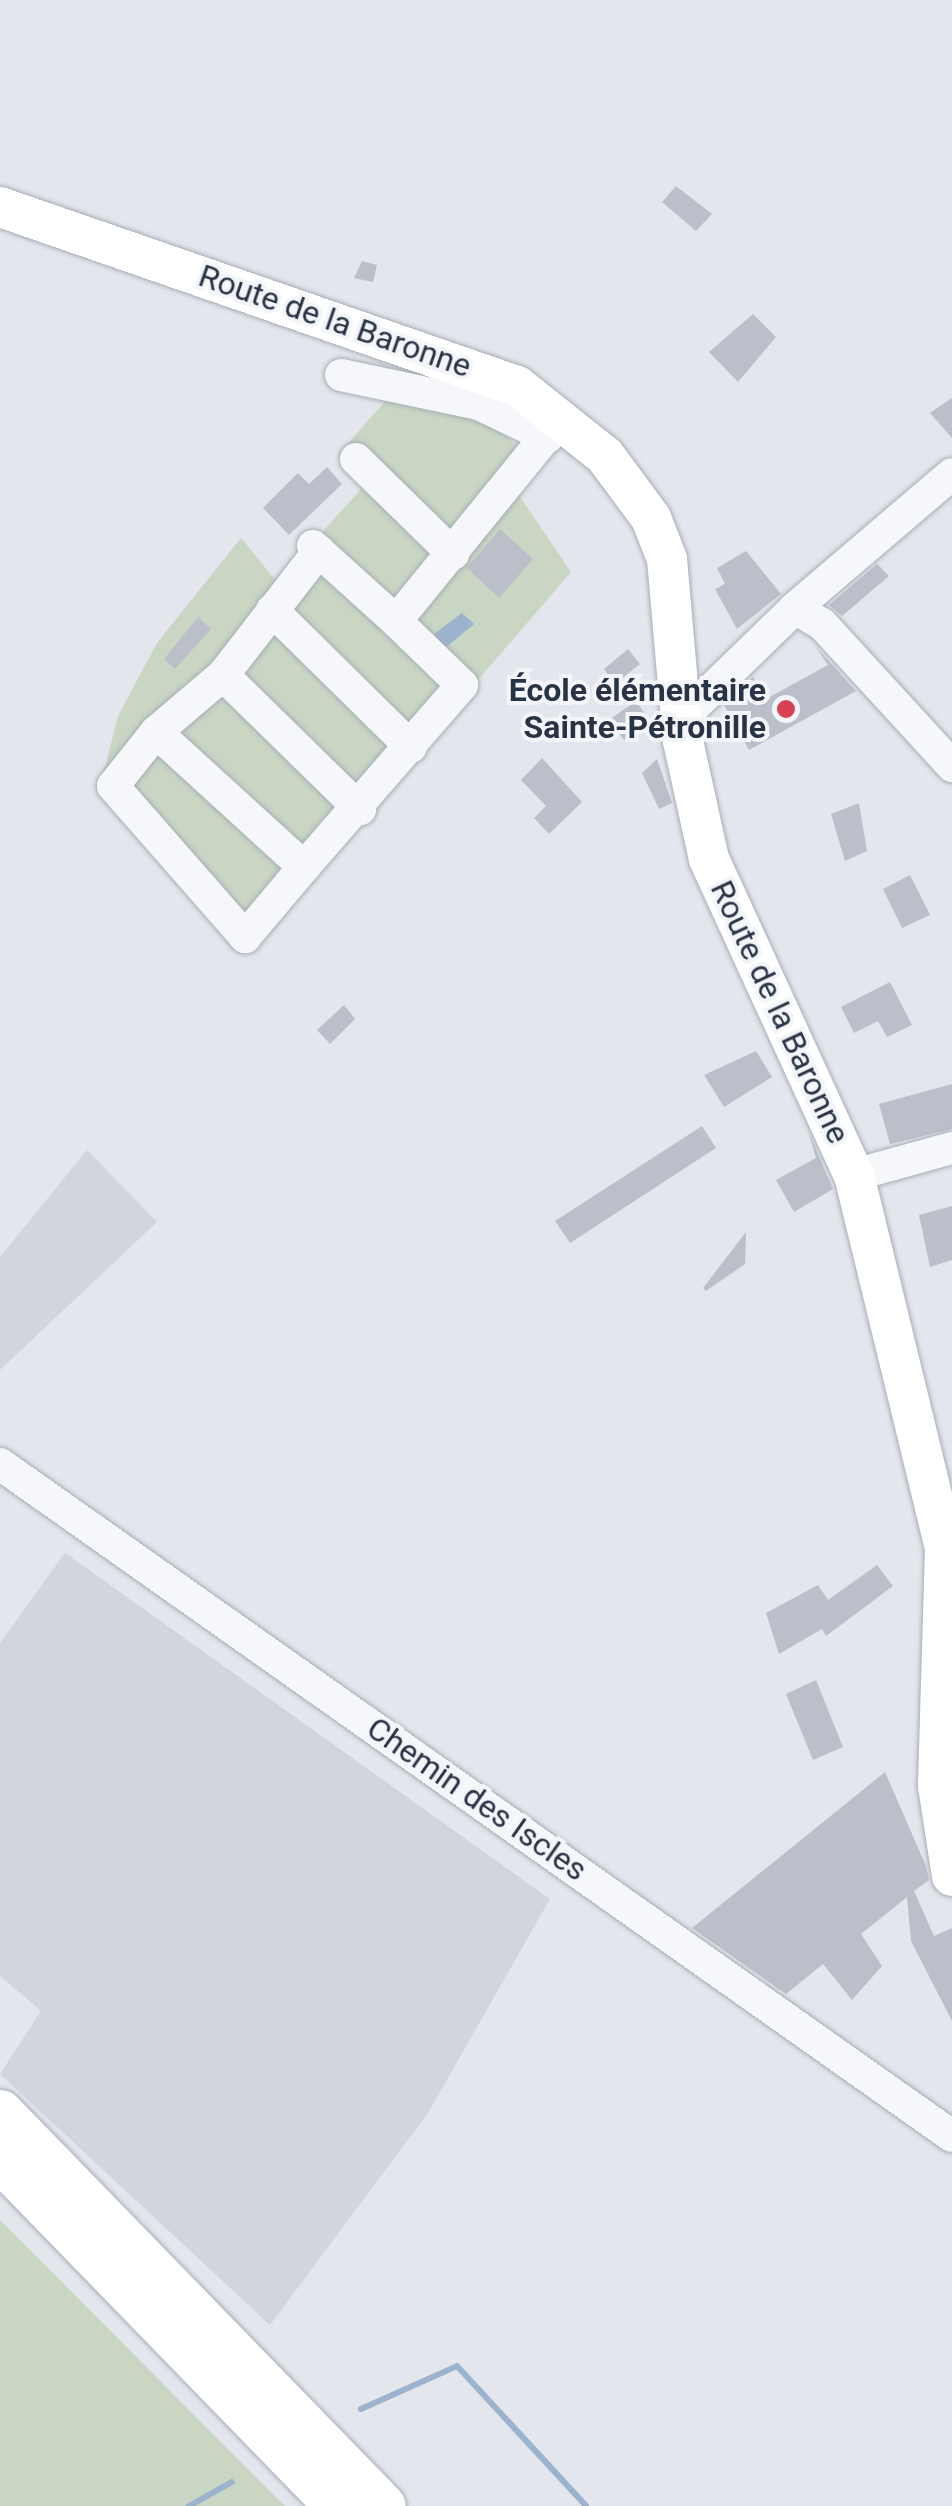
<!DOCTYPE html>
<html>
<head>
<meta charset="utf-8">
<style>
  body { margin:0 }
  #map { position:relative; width:952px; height:2506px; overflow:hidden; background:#e3e6ec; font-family:Roboto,sans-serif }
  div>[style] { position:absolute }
  .built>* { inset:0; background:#d1d5de }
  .green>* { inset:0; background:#c8d6c3 }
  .water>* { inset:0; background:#9cb3ce }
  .stream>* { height:6px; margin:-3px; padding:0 3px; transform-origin:3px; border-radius:3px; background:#9cb3ce }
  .building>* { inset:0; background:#babfca }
  .roads { filter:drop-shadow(0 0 2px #a7adb7) drop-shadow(0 0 2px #a7adb7) }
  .minor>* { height:32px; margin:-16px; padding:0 16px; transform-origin:16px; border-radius:16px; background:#f6f7fa }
  .major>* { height:40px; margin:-20px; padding:0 20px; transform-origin:20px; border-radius:20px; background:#fff }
  .highway>* { height:45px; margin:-22.5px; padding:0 22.5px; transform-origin:22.5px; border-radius:22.5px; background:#fff }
  .dots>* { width:28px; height:28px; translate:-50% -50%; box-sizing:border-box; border:5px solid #f3f5f9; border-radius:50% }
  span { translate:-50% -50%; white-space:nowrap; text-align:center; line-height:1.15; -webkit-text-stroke:8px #f3f5f9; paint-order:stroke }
  .street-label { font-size:32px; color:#293346 }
  .poi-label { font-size:32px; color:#293346; font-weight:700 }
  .right { translate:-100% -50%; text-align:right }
</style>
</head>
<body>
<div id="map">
  <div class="built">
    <div style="clip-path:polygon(87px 1150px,157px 1222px,0 1370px,0 1257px)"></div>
    <div style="clip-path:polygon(65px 1553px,550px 1899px,428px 2113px,270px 2325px,0 2074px,41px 2011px,0 1976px,0 1643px)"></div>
  </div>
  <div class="green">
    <div style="clip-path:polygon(394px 391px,497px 427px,524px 454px,516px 491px,571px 572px,242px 954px,100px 787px,118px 716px,157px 643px,241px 538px,277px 582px,363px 487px,338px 455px)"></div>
    <div style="clip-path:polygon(0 2220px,215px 2436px,285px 2506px,0 2506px)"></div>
  </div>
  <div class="water">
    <div style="clip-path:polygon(462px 613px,474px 624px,444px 649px,430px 637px)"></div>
  </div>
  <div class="stream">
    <div style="left:361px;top:2409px;width:105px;rotate:-24.1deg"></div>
    <div style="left:457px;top:2366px;width:190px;rotate:47.3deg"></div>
    <div style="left:189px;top:2506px;width:49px;rotate:-29.2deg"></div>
  </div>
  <div class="building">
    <div style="clip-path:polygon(676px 186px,712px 214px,696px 231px,662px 202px)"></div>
    <div style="clip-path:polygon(362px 261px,377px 265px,373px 282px,354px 278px)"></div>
    <div style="clip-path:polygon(753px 314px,776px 337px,738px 382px,709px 352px)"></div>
    <div style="clip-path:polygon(952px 398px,952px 438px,930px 413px)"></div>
    <div style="clip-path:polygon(327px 467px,342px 484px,289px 535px,263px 508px,298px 473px,309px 484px)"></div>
    <div style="clip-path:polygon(500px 529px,533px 559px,499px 598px,467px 568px)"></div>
    <div style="clip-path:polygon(746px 551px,781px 594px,737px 629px,715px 589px,725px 584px,717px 568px)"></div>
    <div style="clip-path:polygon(877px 564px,889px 576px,842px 616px,829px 605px)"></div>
    <div style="clip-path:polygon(198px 617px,211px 629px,175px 669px,164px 659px)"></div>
    <div style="clip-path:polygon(816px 647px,856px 691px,749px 750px,724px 705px,753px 677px,766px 699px,828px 665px)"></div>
    <div style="clip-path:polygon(628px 649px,640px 664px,615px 684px,604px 669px)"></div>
    <div style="clip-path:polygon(636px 701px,650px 721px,624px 740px,609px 720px)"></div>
    <div style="clip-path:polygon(542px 758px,582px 802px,549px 834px,534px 818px,546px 806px,521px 780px)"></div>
    <div style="clip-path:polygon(657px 759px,672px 803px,659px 809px,642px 773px)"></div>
    <div style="clip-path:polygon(859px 803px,867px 851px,845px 861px,831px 814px)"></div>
    <div style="clip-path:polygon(910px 875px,930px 915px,902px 928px,883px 889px)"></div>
    <div style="clip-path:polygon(890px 982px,912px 1025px,887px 1037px,878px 1021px,854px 1033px,841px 1007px)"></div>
    <div style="clip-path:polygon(344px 1005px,355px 1019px,330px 1044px,317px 1030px)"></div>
    <div style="clip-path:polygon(756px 1051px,772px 1077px,724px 1107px,704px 1075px)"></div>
    <div style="clip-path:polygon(952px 1084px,952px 1129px,890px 1144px,879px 1104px)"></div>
    <div style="clip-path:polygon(702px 1126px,716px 1148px,570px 1243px,555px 1221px)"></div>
    <div style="clip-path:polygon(809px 1133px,833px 1189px,794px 1212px,776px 1180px,816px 1158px)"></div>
    <div style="clip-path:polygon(952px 1206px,952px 1260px,930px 1267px,919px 1215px)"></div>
    <div style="clip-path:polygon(746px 1232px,745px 1264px,706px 1291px,703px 1288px)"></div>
    <div style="clip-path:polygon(877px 1565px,893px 1586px,826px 1636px,822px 1629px,779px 1654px,766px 1613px,818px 1585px,828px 1600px)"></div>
    <div style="clip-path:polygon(816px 1680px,843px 1747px,813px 1760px,786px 1694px)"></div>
    <div style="clip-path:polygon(885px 1772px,926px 1866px,929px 1880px,914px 1891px,934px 1936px,952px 1928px,952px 2021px,911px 1941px,907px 1897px,861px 1934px,882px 1966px,852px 2000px,823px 1964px,786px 1994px,692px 1928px)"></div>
  </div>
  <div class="roads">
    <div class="minor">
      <div style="left:341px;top:375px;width:141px;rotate:11.9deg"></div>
      <div style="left:479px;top:404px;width:76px;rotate:25.9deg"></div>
      <div style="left:356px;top:459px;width:136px;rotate:44.4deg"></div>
      <div style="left:313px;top:546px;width:112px;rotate:42.1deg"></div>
      <div style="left:396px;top:621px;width:263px;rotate:-50.9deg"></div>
      <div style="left:319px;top:551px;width:157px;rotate:127.7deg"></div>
      <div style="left:223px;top:675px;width:88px;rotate:139.6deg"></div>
      <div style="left:156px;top:732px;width:200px;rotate:42.4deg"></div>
      <div style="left:304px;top:867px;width:241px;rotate:-49deg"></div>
      <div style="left:462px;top:685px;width:92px;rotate:-135.9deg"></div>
      <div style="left:795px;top:608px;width:206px;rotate:-40.5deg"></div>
      <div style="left:272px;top:610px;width:195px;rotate:44.6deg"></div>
      <div style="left:223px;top:675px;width:192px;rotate:44.4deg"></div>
      <div style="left:681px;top:719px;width:159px;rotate:-44.2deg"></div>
      <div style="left:795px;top:608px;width:31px;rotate:31deg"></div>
      <div style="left:822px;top:624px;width:193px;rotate:47.5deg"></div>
      <div style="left:156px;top:732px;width:69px;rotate:128.5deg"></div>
      <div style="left:113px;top:786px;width:201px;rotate:48.8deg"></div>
      <div style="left:245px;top:937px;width:92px;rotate:-49.9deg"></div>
      <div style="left:854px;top:1175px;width:102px;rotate:-15.4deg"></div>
      <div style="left:0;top:1464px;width:1165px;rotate:35.22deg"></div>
    </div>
    <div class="major">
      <div style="left:0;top:207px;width:547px;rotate:19.1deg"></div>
      <div style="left:517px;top:386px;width:112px;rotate:38.5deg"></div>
      <div style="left:605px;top:456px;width:77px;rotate:53.4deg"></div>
      <div style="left:651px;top:518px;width:44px;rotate:68.7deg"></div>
      <div style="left:667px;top:559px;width:183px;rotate:85deg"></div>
      <div style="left:683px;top:741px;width:121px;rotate:77.6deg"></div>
      <div style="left:709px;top:859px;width:348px;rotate:65.4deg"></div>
      <div style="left:854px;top:1175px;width:384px;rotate:76.3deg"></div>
      <div style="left:945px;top:1548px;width:238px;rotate:91.7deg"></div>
      <div style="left:938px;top:1786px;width:91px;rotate:81.2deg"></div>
    </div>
    <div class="highway">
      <div style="left:0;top:2112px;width:549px;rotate:45.81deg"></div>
      <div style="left:0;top:2159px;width:484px;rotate:45.8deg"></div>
    </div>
  </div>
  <div class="dots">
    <div style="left:786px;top:709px;background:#d84153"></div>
  </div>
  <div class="street-label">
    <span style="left:335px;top:321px;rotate:19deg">Route de la Baronne</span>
    <span style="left:780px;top:1012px;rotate:65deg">Route de la Baronne</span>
    <span style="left:477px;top:1799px;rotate:35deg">Chemin des Iscles</span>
  </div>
  <div class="poi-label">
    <span class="right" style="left:766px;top:709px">École élémentaire<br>Sainte-Pétronille</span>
  </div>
</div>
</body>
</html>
